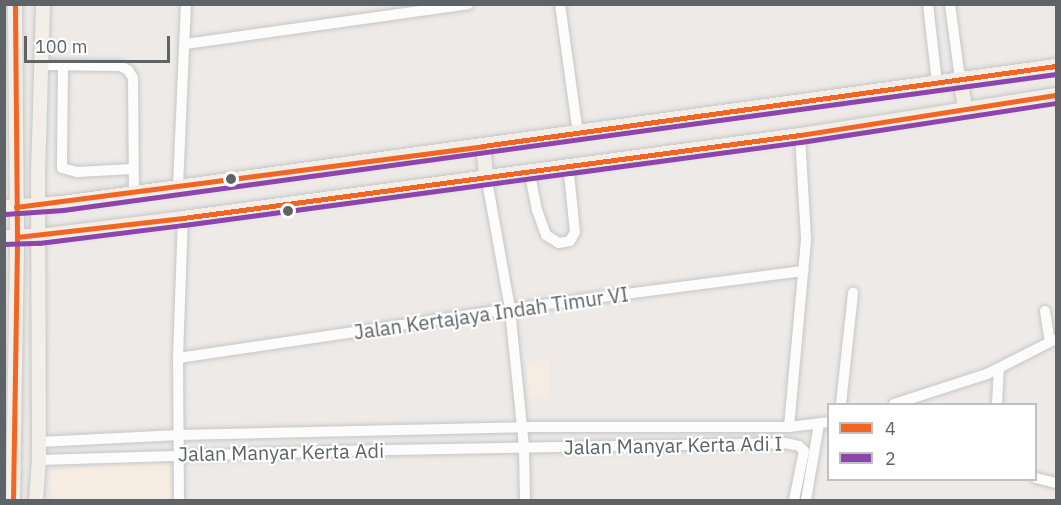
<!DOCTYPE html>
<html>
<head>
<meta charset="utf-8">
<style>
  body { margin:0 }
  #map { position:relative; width:1061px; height:505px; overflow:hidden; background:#edeae8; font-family:"IBM Plex Sans",sans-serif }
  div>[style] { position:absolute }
  .commercial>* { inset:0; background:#f7ece1 }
  .green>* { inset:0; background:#dae9d3 }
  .roads { filter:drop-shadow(0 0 2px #c6c7c6) drop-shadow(0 0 2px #c6c7c6) }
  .minor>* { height:10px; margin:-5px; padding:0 5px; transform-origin:5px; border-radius:5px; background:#fcfcfc }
  .major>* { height:14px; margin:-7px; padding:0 7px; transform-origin:7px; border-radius:7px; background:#f3eee8 }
  .bus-1>* { height:4.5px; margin:-2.25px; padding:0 2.25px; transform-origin:2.25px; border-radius:2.25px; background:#f26522 }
  .bus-2>* { height:4.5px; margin:-2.25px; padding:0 2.25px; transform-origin:2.25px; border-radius:2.25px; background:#8e44ad }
  .dots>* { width:16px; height:16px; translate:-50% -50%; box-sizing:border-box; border:3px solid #fff; border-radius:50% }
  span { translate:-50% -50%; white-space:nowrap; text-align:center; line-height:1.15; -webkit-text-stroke:4.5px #fff; paint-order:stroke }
  .street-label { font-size:20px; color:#5d6366 }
  .frame { position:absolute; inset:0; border:6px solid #5d6366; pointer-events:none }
  .legend { position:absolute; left:827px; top:403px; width:210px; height:78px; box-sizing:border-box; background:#fff; border:2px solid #bec1c2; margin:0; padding:8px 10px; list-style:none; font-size:18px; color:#5d6366 }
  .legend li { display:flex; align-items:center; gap:12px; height:30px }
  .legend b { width:30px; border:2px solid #bec1c2 }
  .scale { position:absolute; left:24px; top:36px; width:146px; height:27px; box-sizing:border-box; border:3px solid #5d6366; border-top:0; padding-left:8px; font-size:18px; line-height:21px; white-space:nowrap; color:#5d6366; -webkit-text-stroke:4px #fff; paint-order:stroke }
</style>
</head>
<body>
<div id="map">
  <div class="commercial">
    <div style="clip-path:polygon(550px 361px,550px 398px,530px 398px,526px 362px)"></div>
    <div style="clip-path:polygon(154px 460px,165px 461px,171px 469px,170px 500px,51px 500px,51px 471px)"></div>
  </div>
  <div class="green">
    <div style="clip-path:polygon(7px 5px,6px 193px,4px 5px)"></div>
  </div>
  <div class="roads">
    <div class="minor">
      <div style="left:560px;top:4px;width:130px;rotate:82.1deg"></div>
      <div style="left:928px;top:4px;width:80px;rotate:83.5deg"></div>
      <div style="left:950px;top:4px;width:76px;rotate:82.4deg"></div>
      <div style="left:185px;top:44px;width:286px;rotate:-8deg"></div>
      <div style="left:42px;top:65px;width:78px;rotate:0.7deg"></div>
      <div style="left:120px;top:66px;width:9px;rotate:27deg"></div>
      <div style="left:128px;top:70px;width:9px;rotate:58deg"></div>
      <div style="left:133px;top:78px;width:114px;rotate:89.5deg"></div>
      <div style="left:63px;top:66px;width:102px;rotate:90.6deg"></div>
      <div style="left:62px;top:168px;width:16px;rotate:15deg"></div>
      <div style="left:77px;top:172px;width:56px;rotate:-3.1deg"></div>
      <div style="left:529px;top:170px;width:41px;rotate:78.7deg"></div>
      <div style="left:537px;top:210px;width:27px;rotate:70deg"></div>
      <div style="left:546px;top:235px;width:15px;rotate:32deg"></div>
      <div style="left:559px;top:243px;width:11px;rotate:-10deg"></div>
      <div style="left:570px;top:241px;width:10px;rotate:-61deg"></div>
      <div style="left:575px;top:232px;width:68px;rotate:-95.9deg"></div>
      <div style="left:486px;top:175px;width:136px;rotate:79.8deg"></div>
      <div style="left:510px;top:309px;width:140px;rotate:84.2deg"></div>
      <div style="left:524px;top:448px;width:52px;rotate:88.9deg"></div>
      <div style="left:178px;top:186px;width:182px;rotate:-87.5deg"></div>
      <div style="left:1045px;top:311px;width:31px;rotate:81deg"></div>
      <div style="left:178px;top:358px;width:336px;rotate:-8.4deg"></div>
      <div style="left:510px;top:309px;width:296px;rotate:-7.4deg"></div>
      <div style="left:841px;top:404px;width:112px;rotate:-83.8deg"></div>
      <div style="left:894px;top:404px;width:98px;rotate:-17.9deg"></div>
      <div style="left:987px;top:374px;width:77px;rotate:-26.9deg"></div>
      <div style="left:997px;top:404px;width:36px;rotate:-87deg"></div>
      <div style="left:789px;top:427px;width:189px;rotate:-84.8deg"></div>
      <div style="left:806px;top:239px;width:104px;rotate:-93.3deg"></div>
      <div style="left:39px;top:442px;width:140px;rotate:-2.9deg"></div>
      <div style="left:179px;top:435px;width:343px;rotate:-1.3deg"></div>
      <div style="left:522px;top:427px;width:267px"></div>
      <div style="left:789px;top:427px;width:39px;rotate:-7deg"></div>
      <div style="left:39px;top:460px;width:295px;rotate:-1.7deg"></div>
      <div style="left:334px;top:451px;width:451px;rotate:-1deg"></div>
      <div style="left:785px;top:443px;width:14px;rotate:12deg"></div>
      <div style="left:799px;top:446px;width:7px;rotate:45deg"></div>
      <div style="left:804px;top:451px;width:50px;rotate:101.5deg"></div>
      <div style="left:1036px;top:478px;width:21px;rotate:14deg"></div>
      <div style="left:179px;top:500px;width:142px;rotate:-90.4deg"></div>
      <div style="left:178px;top:358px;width:140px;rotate:-88deg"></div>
      <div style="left:806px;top:500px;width:77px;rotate:-80.3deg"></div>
    </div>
    <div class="major">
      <div style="left:960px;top:79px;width:29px;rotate:80deg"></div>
      <div style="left:483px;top:146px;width:29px;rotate:84deg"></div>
      <div style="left:4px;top:207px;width:58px;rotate:-3.9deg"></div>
      <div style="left:62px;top:203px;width:1003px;rotate:-7.85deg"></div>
      <div style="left:4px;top:237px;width:34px;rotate:-2deg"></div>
      <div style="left:38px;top:236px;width:146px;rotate:-7.1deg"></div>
      <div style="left:183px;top:218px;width:623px;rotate:-7.66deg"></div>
      <div style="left:800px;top:135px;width:259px;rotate:-8.9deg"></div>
      <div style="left:13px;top:500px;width:263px;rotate:-89.1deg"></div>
      <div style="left:17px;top:237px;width:233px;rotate:-90.5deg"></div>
      <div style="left:36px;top:500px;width:40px;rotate:-85.7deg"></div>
      <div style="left:39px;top:460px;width:286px;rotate:-90.2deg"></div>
      <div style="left:38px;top:174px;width:170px;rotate:-88.3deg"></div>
    </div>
  </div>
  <div class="bus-1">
    <div style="left:16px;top:207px;width:471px;rotate:-7.4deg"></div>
    <div style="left:483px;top:146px;width:579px;rotate:-7.95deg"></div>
    <div style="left:17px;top:237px;width:167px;rotate:-6.5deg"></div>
    <div style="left:183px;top:218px;width:623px;rotate:-7.66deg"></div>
    <div style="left:800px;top:135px;width:259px;rotate:-8.9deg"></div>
    <div style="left:13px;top:500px;width:263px;rotate:-89.1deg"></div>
    <div style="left:17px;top:237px;width:233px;rotate:-90.5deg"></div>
  </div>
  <div class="bus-2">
    <div style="left:5px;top:214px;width:58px;rotate:-3.9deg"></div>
    <div style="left:63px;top:210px;width:1002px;rotate:-7.8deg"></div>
    <div style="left:4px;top:244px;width:35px;rotate:-2deg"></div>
    <div style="left:39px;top:243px;width:146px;rotate:-7.1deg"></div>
    <div style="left:184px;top:225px;width:623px;rotate:-7.66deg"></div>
    <div style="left:801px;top:142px;width:258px;rotate:-8.7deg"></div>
  </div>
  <div class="dots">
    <div style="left:231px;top:179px;background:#5d6366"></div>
    <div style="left:288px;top:211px;background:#5d6366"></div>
  </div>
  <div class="street-label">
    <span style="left:491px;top:313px;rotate:-8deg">Jalan Kertajaya Indah Timur VI</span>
    <span style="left:673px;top:445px;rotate:-1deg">Jalan Manyar Kerta Adi I</span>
    <span style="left:281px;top:452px;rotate:-1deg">Jalan Manyar Kerta Adi</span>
  </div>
  <div class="frame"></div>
  <ul class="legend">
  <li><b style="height:8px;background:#f26522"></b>4</li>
  <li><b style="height:8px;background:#8e44ad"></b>2</li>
  </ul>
  <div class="scale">100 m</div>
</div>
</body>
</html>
